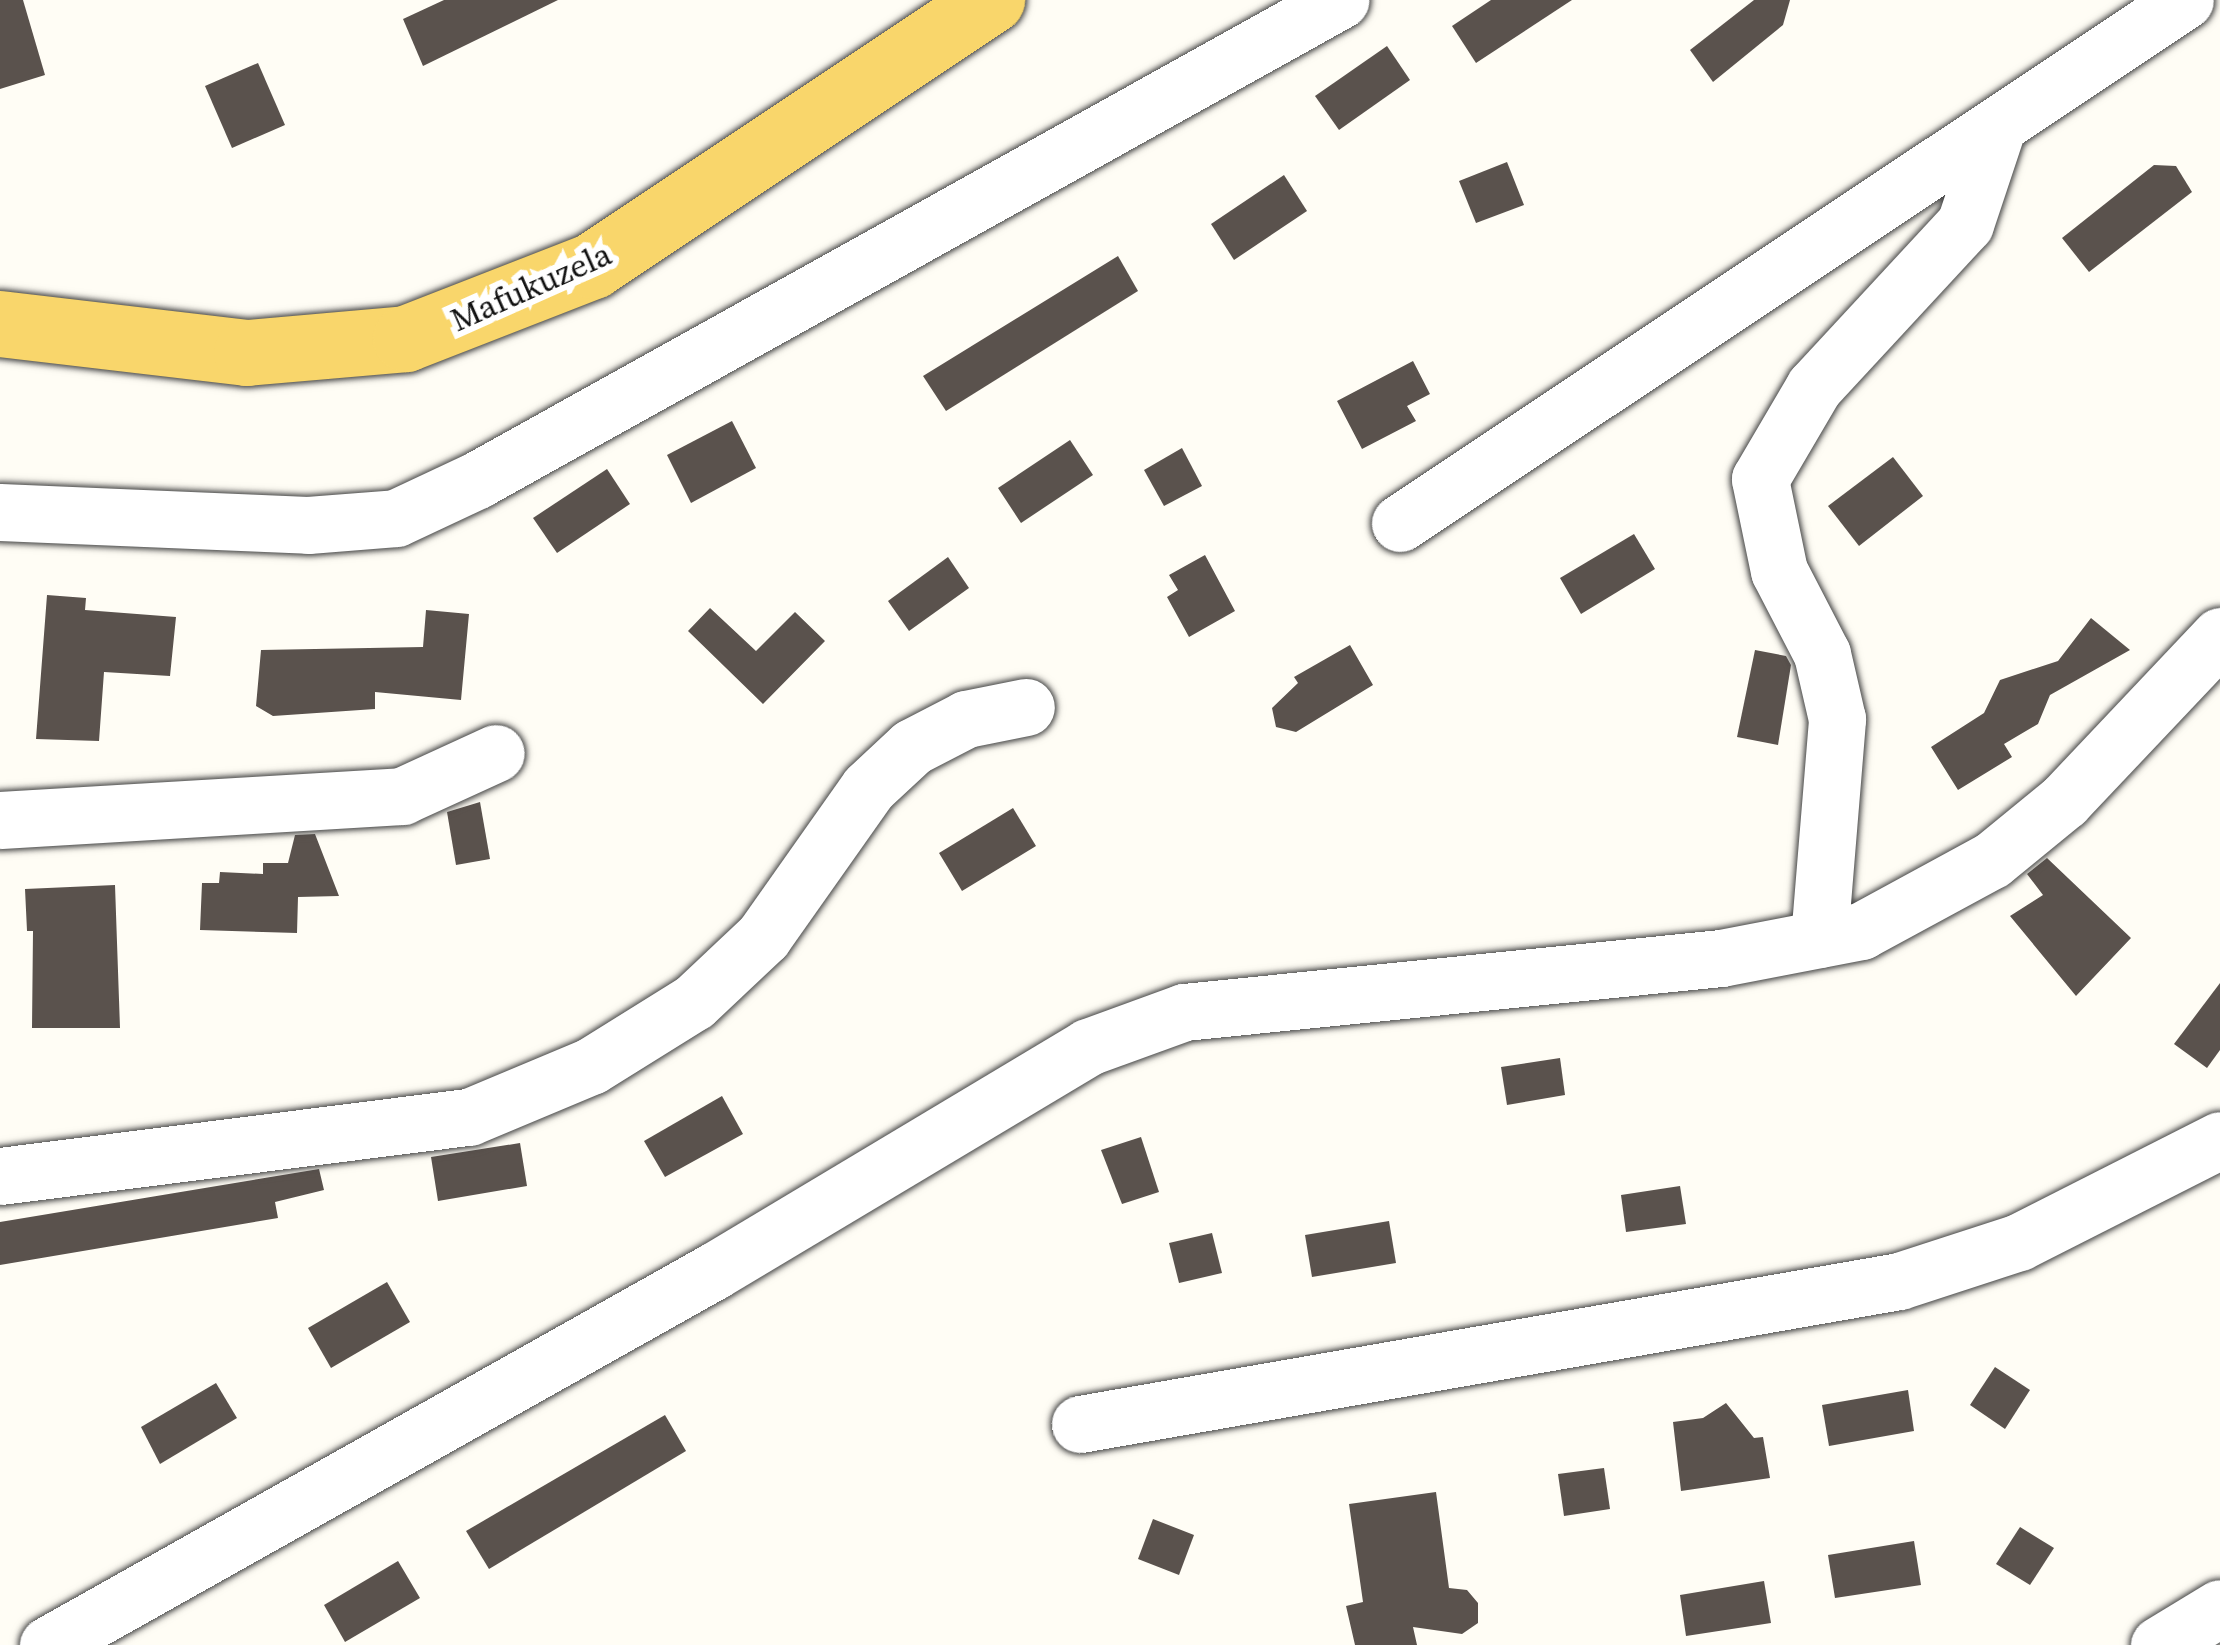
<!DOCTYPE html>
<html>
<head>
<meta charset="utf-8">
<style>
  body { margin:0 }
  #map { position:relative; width:2220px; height:1645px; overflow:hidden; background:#fffdf5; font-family:"Source Serif 4",serif }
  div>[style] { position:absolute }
  .building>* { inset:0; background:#5a524d }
  .roads { filter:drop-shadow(0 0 3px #444) drop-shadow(0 0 3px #444) }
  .minor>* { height:57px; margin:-28.5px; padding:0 28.5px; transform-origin:28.5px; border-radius:28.5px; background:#fff }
  .major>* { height:66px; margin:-33px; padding:0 33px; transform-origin:33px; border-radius:33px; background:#f9d66b }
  span { translate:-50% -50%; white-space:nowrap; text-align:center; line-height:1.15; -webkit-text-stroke:12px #fff; paint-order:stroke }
  .street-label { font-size:33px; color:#111 }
</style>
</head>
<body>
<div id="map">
  <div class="building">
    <div style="clip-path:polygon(0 0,23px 0,45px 75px,0 89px)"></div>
    <div style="clip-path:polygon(444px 0,558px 0,423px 66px,403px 19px)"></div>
    <div style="clip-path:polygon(1491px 0,1572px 0,1476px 63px,1452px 26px)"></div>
    <div style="clip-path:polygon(1754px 0,1790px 0,1783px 25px,1713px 82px,1690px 50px)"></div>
    <div style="clip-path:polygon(1387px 46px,1410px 80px,1339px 130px,1315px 96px)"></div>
    <div style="clip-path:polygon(258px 63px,285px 125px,232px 148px,205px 86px)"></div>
    <div style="clip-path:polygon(1507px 162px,1524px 205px,1476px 223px,1459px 181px)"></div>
    <div style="clip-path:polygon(2154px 165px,2176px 166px,2192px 192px,2089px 272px,2062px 238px)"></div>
    <div style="clip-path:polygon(1284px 175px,1307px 211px,1234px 260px,1211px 224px)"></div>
    <div style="clip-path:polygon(1118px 256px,1138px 291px,946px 411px,923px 376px)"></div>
    <div style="clip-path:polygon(1413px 361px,1430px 394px,1407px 406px,1416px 421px,1362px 449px,1337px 401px)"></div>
    <div style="clip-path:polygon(732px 421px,756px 468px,691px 503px,667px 455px)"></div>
    <div style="clip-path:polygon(1070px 440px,1093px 475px,1021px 523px,998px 488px)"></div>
    <div style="clip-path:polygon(1182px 448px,1202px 486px,1164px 506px,1144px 470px)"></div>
    <div style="clip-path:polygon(1893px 457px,1923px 496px,1859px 546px,1828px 506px)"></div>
    <div style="clip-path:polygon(607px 469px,630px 504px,557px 553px,533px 518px)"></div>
    <div style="clip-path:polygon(1634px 534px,1655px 569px,1581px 614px,1560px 578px)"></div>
    <div style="clip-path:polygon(1205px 555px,1235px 611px,1189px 637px,1167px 597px,1178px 590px,1169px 575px)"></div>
    <div style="clip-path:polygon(948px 557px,969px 588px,909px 631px,888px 601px)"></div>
    <div style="clip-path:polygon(47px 595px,86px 598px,85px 610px,176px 617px,170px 676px,104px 672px,99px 741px,36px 739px)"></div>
    <div style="clip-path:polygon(710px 608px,756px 651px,795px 612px,825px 641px,763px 704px,688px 631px)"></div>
    <div style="clip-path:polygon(426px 610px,469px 614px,461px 700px,375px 692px,375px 709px,273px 716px,256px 706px,261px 650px,423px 647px)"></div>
    <div style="clip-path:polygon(2091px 618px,2130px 650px,2050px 695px,2038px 724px,2004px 744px,2012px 757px,1958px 790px,1931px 747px,1984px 713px,2000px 680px,2058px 661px)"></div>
    <div style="clip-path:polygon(1350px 645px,1373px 685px,1296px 732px,1276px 727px,1272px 708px,1298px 683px,1294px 677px)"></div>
    <div style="clip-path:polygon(1755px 650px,1786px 656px,1791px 665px,1778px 745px,1737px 737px)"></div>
    <div style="clip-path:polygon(480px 802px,490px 859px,456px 865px,447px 812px)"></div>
    <div style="clip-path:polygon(1013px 808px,1036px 846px,962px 891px,939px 853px)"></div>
    <div style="clip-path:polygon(315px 834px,339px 896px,298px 897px,297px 933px,200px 930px,202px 883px,219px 883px,220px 872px,263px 874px,263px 863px,288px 863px,295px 835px)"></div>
    <div style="clip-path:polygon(2047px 858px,2131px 938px,2076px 996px,2010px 916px,2043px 895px,2027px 874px)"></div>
    <div style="clip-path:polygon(115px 885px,120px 1028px,32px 1028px,33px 931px,27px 931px,25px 889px)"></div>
    <div style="clip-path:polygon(2220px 983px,2220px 1050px,2207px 1068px,2174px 1044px)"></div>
    <div style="clip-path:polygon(1560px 1058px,1565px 1095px,1507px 1105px,1501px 1067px)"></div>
    <div style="clip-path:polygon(722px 1096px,743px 1134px,665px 1177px,644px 1141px)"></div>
    <div style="clip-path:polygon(1141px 1137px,1159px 1192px,1122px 1204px,1101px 1150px)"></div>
    <div style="clip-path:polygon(520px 1143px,527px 1186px,438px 1201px,431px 1157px)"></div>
    <div style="clip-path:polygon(319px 1169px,324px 1190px,275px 1202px,278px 1218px,0 1265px,0 1222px)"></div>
    <div style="clip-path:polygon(1680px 1186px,1686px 1224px,1626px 1232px,1621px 1195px)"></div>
    <div style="clip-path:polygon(1389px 1221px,1396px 1263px,1312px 1277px,1305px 1235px)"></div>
    <div style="clip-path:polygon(1212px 1233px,1222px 1273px,1179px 1283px,1169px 1243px)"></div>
    <div style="clip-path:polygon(387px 1282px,410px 1322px,331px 1368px,308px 1328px)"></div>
    <div style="clip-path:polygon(1995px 1367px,2030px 1390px,2005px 1429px,1970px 1405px)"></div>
    <div style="clip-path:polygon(216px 1383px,237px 1418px,160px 1464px,141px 1427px)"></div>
    <div style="clip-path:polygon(1908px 1390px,1914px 1431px,1829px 1446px,1822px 1405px)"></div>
    <div style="clip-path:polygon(1726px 1403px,1754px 1438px,1763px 1437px,1770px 1478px,1681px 1491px,1673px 1422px,1703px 1418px)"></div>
    <div style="clip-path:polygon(665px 1415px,686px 1451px,489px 1569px,466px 1531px)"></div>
    <div style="clip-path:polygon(1604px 1468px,1610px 1509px,1564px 1516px,1558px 1474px)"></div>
    <div style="clip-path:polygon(1436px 1492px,1449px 1588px,1467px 1590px,1478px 1603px,1478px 1623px,1462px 1634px,1413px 1627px,1417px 1645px,1355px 1645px,1346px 1606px,1363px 1602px,1349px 1504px)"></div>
    <div style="clip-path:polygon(1153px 1519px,1194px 1535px,1179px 1575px,1138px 1559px)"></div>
    <div style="clip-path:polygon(2020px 1527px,2054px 1548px,2030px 1585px,1996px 1564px)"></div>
    <div style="clip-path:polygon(1914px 1541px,1921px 1585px,1835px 1598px,1828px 1555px)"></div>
    <div style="clip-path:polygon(398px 1561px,420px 1598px,345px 1642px,324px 1605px)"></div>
    <div style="clip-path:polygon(1764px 1581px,1771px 1623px,1686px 1636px,1680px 1595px)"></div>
  </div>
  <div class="roads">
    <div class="minor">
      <div style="left:0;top:512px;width:308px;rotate:2.4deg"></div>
      <div style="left:308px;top:525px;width:88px;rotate:-4.5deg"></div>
      <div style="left:396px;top:518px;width:89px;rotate:-25.1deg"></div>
      <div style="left:477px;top:480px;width:988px;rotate:-29.08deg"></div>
      <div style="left:1400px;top:523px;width:943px;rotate:-33.67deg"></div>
      <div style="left:0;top:820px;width:403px;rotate:-3.4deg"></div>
      <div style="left:402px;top:796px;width:103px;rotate:-24.6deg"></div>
      <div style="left:1819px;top:939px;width:221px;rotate:-85.3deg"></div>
      <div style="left:1837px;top:719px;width:67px;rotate:-103deg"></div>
      <div style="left:1822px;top:654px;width:93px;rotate:-117.4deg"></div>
      <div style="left:1779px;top:571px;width:94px;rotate:-101.7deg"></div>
      <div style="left:1760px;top:479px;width:107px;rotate:-59.6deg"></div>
      <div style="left:1814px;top:387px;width:222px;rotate:-47.2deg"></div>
      <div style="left:1965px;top:224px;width:98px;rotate:-71.6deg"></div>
      <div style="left:0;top:1176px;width:473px;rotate:-7.2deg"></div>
      <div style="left:469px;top:1117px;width:132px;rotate:-22.7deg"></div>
      <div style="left:591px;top:1066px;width:121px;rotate:-31.9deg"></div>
      <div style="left:694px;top:1002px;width:95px;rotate:-43.3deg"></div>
      <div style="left:763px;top:937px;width:182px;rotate:-54.8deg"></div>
      <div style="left:868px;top:788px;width:60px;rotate:-43deg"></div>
      <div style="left:912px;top:747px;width:61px;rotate:-27.4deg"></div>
      <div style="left:966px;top:719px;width:61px;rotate:-11.3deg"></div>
      <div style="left:1080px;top:1424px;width:831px;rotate:-9.9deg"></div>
      <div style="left:1899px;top:1281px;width:126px;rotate:-18deg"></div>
      <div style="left:2019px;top:1242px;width:225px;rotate:-26.9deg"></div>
      <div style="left:48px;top:1645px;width:764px;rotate:-29.32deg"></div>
      <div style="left:714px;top:1271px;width:436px;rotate:-30.9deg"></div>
      <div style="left:1088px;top:1047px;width:102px;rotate:-20deg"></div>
      <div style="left:1184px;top:1012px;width:540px;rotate:-5.74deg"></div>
      <div style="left:1721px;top:958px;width:143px;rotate:-10.9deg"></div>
      <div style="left:1861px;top:931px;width:149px;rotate:-28.5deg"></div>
      <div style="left:1992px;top:860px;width:93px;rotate:-39.3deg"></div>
      <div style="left:2064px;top:801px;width:227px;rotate:-46.6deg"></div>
      <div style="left:2159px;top:1645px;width:71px;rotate:-31.2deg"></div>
    </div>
    <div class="major">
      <div style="left:0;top:324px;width:249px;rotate:6.7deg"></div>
      <div style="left:247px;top:353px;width:160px;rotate:-5deg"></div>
      <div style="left:406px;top:339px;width:201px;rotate:-21.3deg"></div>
      <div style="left:593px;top:266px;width:480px;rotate:-33.7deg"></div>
    </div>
  </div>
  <div class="street-label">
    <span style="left:531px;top:287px;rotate:-24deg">Mafukuzela</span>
  </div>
</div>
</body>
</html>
